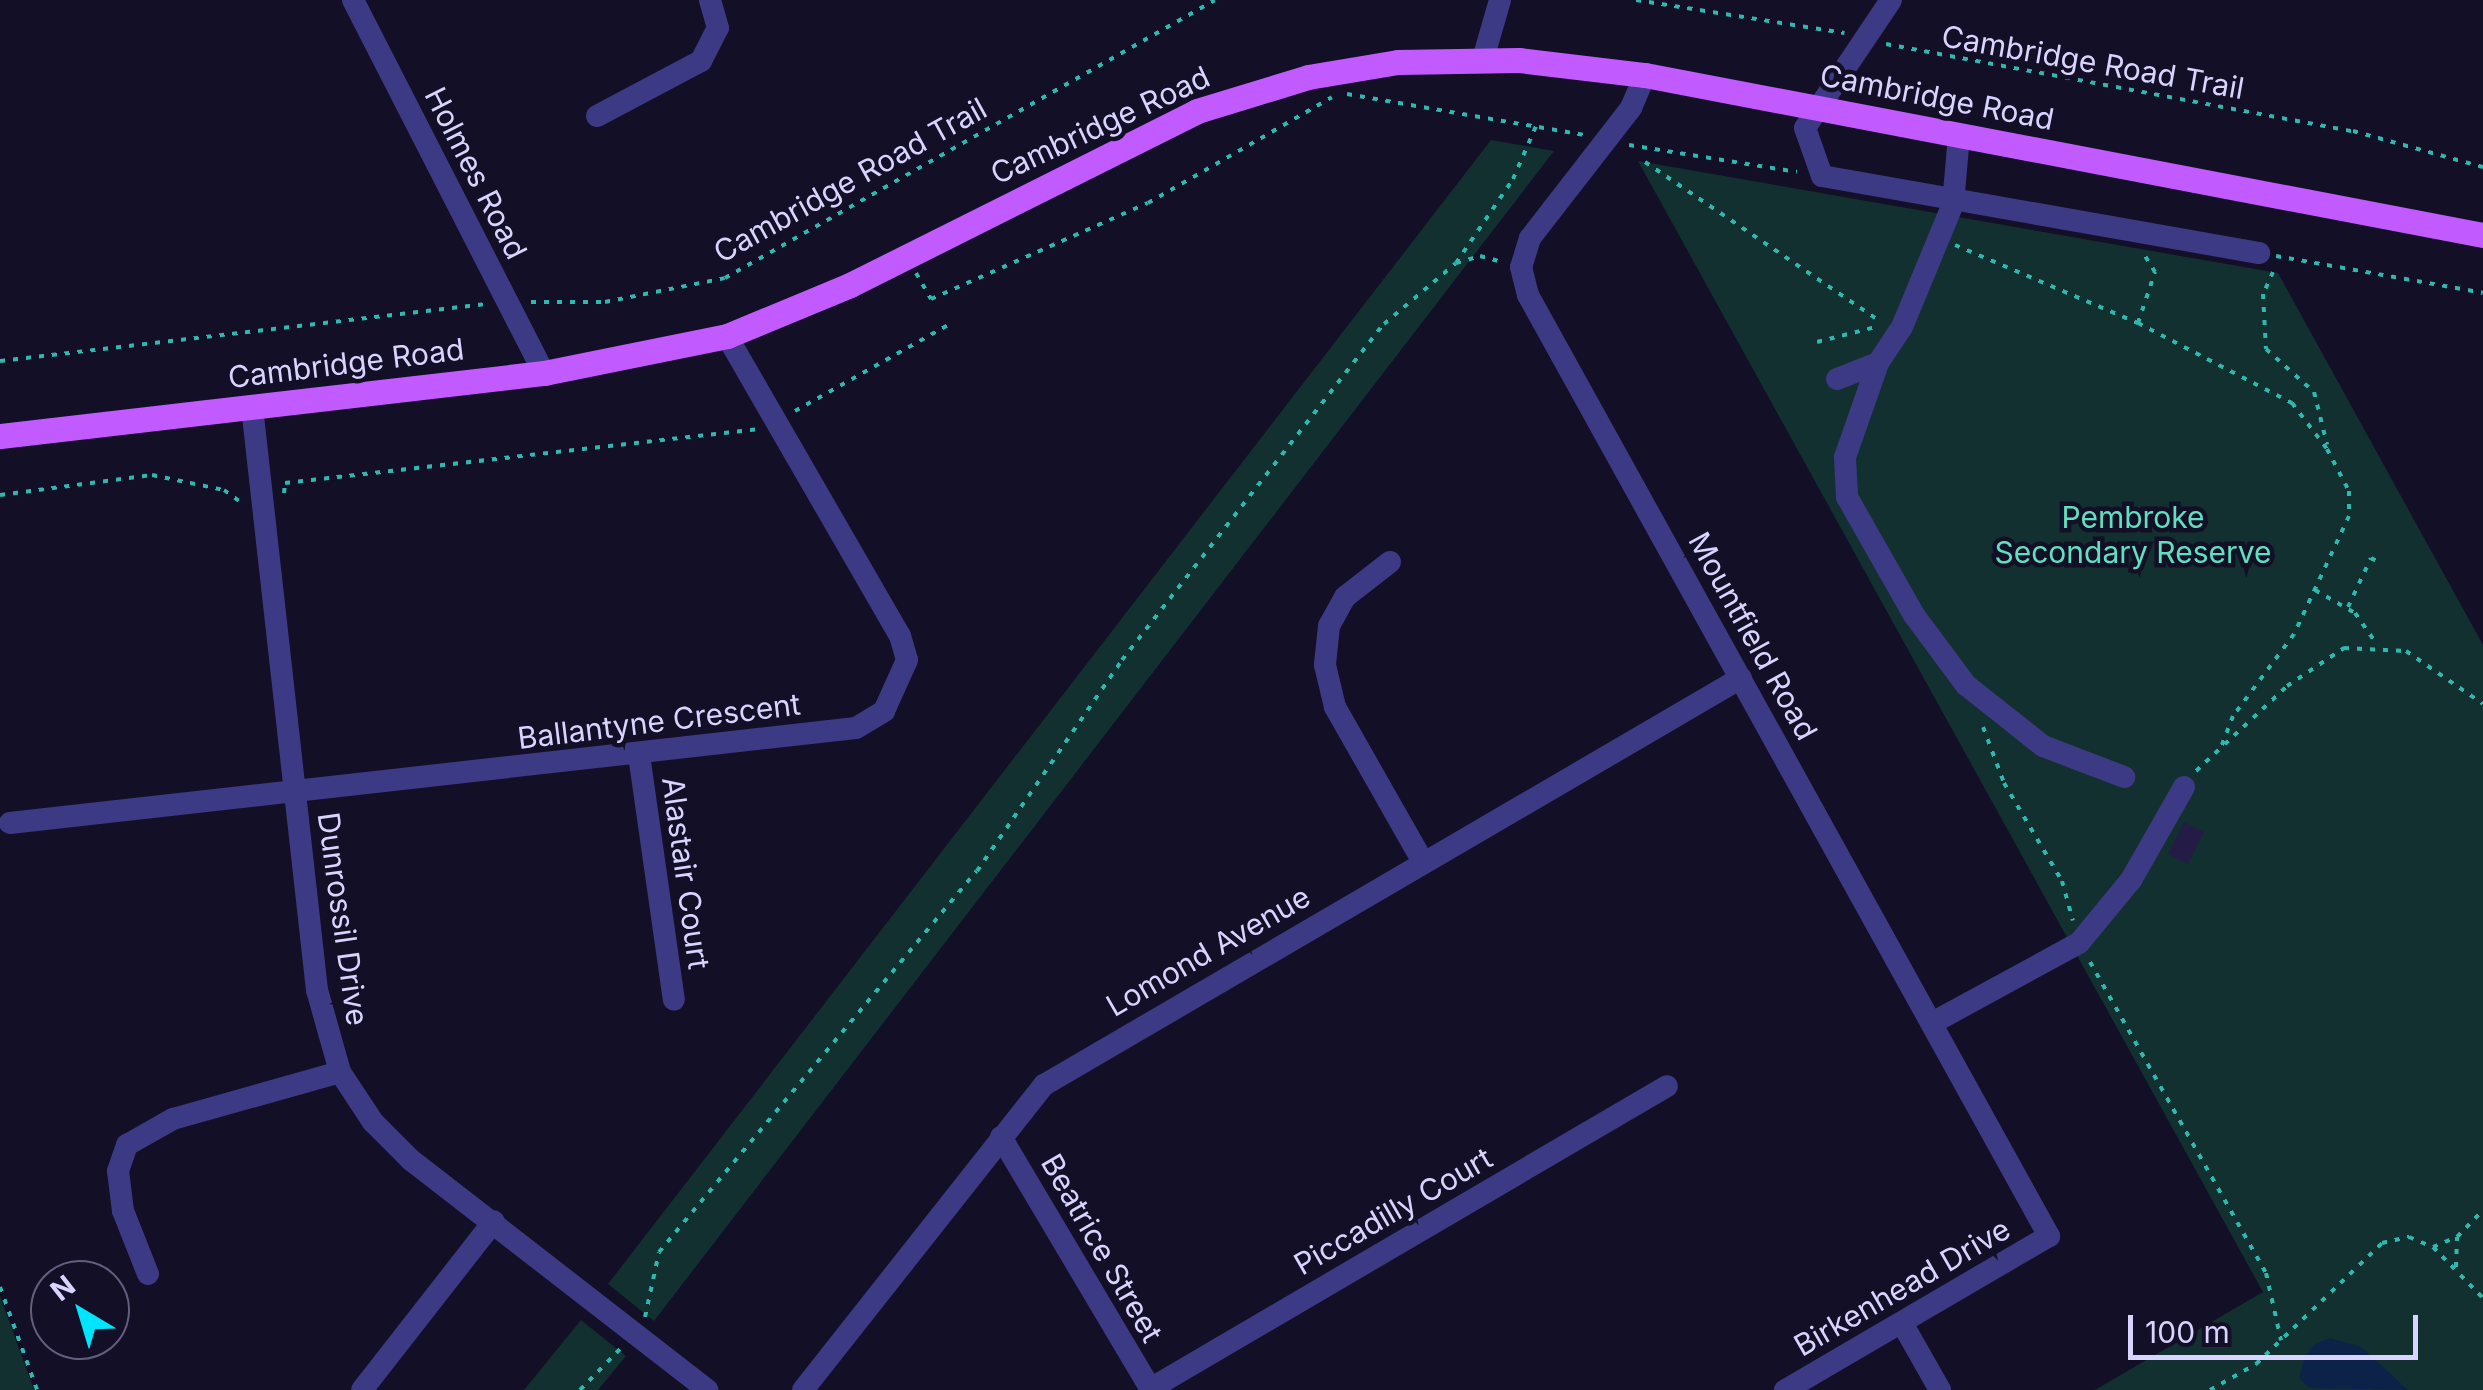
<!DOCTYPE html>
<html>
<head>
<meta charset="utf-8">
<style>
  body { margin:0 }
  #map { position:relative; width:2483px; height:1390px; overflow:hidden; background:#130f26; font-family:Inter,sans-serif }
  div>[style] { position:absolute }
  .green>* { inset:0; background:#12302f }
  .water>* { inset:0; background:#0c2248 }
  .building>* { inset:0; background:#241b47 }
  .path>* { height:4px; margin-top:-2px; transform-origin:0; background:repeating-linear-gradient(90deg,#2fb8b0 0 5px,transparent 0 13px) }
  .minor>* { height:22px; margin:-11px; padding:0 11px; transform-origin:11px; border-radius:11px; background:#3d3a85 }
  .major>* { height:25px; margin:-12.5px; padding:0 12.5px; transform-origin:12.5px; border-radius:12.5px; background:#c25bff }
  span { translate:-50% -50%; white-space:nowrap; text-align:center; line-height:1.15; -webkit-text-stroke:9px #130f26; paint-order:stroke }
  .street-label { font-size:30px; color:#d9d4ff }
  .park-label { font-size:30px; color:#5fe0c0 }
  .north { position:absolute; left:30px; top:1260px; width:100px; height:100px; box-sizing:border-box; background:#130f26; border:2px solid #625e7d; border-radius:50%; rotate:322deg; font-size:28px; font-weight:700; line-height:40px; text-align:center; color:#d9d4ff }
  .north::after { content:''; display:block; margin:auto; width:35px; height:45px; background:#00e5ff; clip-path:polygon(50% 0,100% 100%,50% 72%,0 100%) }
  .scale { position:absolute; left:2128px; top:1315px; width:290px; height:45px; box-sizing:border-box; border:5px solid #d9d4ff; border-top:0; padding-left:12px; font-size:30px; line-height:35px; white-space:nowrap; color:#d9d4ff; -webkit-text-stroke:8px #130f26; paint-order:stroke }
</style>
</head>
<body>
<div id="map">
  <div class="green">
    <div style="clip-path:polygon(1491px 140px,1554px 151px,654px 1321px,608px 1284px)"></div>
    <div style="clip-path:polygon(1638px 161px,2278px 273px,2483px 645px,2483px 1390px,2095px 1390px,2263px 1292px)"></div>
    <div style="clip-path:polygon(0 1296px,21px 1354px,34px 1390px,0 1390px)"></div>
    <div style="clip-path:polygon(581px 1320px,626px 1356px,598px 1390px,524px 1390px)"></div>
  </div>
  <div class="water">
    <div style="clip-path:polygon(2330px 1338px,2361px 1347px,2408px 1390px,2310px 1388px,2299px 1378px,2304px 1360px,2313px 1345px)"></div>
  </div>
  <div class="building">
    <div style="clip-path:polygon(2184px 822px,2204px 832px,2188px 864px,2168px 854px)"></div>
  </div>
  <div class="path">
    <div style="left:1636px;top:0;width:211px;rotate:9deg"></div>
    <div style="left:1886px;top:44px;width:475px;rotate:10.6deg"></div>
    <div style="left:2353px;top:131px;width:135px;rotate:15.5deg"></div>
    <div style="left:1347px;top:94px;width:241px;rotate:9.8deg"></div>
    <div style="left:1629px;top:145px;width:170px;rotate:9.1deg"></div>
    <div style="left:1645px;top:162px;width:285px;rotate:34.1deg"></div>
    <div style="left:1955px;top:245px;width:199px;rotate:23.1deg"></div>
    <div style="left:2138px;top:323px;width:174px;rotate:27.5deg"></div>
    <div style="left:2292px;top:403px;width:58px;rotate:52.7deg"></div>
    <div style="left:2327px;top:449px;width:47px;rotate:62.4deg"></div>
    <div style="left:2349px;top:491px;width:25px;rotate:90deg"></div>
    <div style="left:2349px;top:516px;width:130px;rotate:115deg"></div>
    <div style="left:2294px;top:634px;width:102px;rotate:126.6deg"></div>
    <div style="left:2233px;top:716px;width:34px;rotate:111deg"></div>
    <div style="left:2276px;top:256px;width:210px;rotate:10.1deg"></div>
    <div style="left:1456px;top:263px;width:102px;rotate:-55.8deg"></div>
    <div style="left:1513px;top:179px;width:58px;rotate:-66.5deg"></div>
    <div style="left:2273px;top:272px;width:24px;rotate:114deg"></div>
    <div style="left:2263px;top:294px;width:55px;rotate:86.9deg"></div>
    <div style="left:2266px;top:349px;width:64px;rotate:41.9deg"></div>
    <div style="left:2314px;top:392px;width:54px;rotate:76deg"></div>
    <div style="left:916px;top:273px;width:30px;rotate:60deg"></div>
    <div style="left:931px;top:299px;width:237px;rotate:-23.9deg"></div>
    <div style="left:1148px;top:203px;width:212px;rotate:-29.9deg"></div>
    <div style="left:531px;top:302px;width:74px"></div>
    <div style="left:605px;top:302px;width:122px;rotate:-11.3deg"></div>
    <div style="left:725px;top:278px;width:563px;rotate:-29.57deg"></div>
    <div style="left:2138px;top:323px;width:54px;rotate:-71.6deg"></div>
    <div style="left:2155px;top:272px;width:25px;rotate:-122deg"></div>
    <div style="left:1817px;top:342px;width:61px;rotate:-14.3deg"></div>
    <div style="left:0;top:361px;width:489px;rotate:-6.7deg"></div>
    <div style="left:795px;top:411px;width:176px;rotate:-29.3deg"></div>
    <div style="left:284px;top:493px;width:10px;rotate:-84deg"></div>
    <div style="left:285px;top:483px;width:475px;rotate:-6.5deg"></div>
    <div style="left:0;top:495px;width:153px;rotate:-7.5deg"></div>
    <div style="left:152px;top:475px;width:74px;rotate:11.8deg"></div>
    <div style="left:224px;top:490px;width:24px;rotate:36deg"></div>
    <div style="left:2315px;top:590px;width:46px;rotate:29.9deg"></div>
    <div style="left:2355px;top:613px;width:39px;rotate:55deg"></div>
    <div style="left:2348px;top:607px;width:54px;rotate:-64.9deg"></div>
    <div style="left:2371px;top:558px;width:11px;rotate:27deg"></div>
    <div style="left:1983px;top:727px;width:60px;rotate:69.4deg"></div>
    <div style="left:2004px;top:783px;width:114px;rotate:59.4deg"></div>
    <div style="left:2062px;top:881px;width:41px;rotate:74.6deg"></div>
    <div style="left:2196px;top:771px;width:125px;rotate:-43deg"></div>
    <div style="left:2287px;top:686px;width:69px;rotate:-33.7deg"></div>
    <div style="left:2344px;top:648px;width:62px;rotate:2.8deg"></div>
    <div style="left:2406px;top:651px;width:93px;rotate:34.5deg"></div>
    <div style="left:2090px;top:962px;width:357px;rotate:60.5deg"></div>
    <div style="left:2266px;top:1273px;width:69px;rotate:77.4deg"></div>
    <div style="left:2433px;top:1247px;width:71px;rotate:45.6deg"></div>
    <div style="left:2456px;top:1267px;width:30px;rotate:-88deg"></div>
    <div style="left:0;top:1287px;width:109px;rotate:70.2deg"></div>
    <div style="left:645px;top:1317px;width:66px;rotate:-77.8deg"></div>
    <div style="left:659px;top:1252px;width:496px;rotate:-50.2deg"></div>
    <div style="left:977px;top:871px;width:256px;rotate:-55.5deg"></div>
    <div style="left:1122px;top:660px;width:426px;rotate:-52.1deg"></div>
    <div style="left:1384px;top:324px;width:94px;rotate:-40.3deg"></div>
    <div style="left:1456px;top:263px;width:25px;rotate:-16deg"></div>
    <div style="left:1480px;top:256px;width:24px;rotate:15deg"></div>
    <div style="left:580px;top:1390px;width:60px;rotate:-45.7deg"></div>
    <div style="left:2210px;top:1390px;width:53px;rotate:-29.5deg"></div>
    <div style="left:2256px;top:1364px;width:175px;rotate:-43.8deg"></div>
    <div style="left:2382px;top:1243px;width:28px;rotate:-13deg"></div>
    <div style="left:2409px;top:1237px;width:26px;rotate:23deg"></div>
    <div style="left:2433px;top:1247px;width:26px;rotate:-23deg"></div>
    <div style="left:2457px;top:1237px;width:37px;rotate:-46deg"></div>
  </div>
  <div class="minor">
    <div style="left:353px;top:0;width:419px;rotate:62.9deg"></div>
    <div style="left:1891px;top:0;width:154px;rotate:123.9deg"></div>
    <div style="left:1805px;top:128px;width:51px;rotate:70.5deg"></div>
    <div style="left:1822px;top:176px;width:444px;rotate:10deg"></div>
    <div style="left:1483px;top:59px;width:61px;rotate:-73.9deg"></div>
    <div style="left:1645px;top:75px;width:36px;rotate:113deg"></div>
    <div style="left:1631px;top:108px;width:165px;rotate:127.8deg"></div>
    <div style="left:1530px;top:238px;width:30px;rotate:107deg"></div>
    <div style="left:1521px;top:267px;width:29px;rotate:76deg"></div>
    <div style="left:1528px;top:295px;width:1076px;rotate:61.03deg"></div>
    <div style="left:2049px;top:1236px;width:306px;rotate:149.7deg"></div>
    <div style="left:597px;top:116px;width:118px;rotate:-27.9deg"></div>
    <div style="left:701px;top:61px;width:37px;rotate:-63deg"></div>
    <div style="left:718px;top:28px;width:29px;rotate:-106deg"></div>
    <div style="left:1878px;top:363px;width:100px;rotate:109.3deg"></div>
    <div style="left:1845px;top:457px;width:40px;rotate:87.1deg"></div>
    <div style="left:1847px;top:497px;width:136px;rotate:60.4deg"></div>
    <div style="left:1914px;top:615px;width:87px;rotate:53.4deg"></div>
    <div style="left:1966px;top:685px;width:98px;rotate:38.4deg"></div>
    <div style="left:2043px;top:746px;width:87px;rotate:20.9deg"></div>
    <div style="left:1837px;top:379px;width:44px;rotate:-21.3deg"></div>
    <div style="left:1878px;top:363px;width:43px;rotate:-56.3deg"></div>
    <div style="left:1902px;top:327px;width:133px;rotate:-67.5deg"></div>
    <div style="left:1953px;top:204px;width:69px;rotate:-85deg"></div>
    <div style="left:252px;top:407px;width:587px;rotate:83.64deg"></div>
    <div style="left:317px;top:990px;width:85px;rotate:74.3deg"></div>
    <div style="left:340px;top:1072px;width:60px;rotate:56.6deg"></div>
    <div style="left:373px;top:1122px;width:54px;rotate:45deg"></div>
    <div style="left:411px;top:1160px;width:375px;rotate:37.8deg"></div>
    <div style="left:1390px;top:562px;width:57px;rotate:142.1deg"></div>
    <div style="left:1345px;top:597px;width:33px;rotate:119deg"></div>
    <div style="left:1329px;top:626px;width:39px;rotate:96deg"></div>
    <div style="left:1325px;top:665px;width:43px;rotate:76.6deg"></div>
    <div style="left:1335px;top:707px;width:178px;rotate:60.4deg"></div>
    <div style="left:639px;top:755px;width:247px;rotate:81.9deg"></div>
    <div style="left:10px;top:823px;width:851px;rotate:-6.41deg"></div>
    <div style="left:856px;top:728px;width:33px;rotate:-31deg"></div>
    <div style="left:884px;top:711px;width:56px;rotate:-65.7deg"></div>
    <div style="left:907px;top:660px;width:25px;rotate:-106deg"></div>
    <div style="left:900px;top:636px;width:346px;rotate:-120deg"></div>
    <div style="left:1934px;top:1022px;width:165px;rotate:-28.6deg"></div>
    <div style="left:2079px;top:943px;width:82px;rotate:-50.5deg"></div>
    <div style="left:2131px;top:880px;width:107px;rotate:-60.3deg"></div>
    <div style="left:1001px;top:1137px;width:294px;rotate:59.3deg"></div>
    <div style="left:148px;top:1274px;width:68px;rotate:-111.6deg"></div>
    <div style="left:123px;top:1211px;width:40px;rotate:-97.1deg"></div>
    <div style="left:118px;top:1171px;width:28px;rotate:-71deg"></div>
    <div style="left:127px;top:1145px;width:53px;rotate:-29.5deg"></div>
    <div style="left:173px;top:1119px;width:173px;rotate:-15.7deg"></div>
    <div style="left:1902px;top:1323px;width:77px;rotate:60.4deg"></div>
    <div style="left:1150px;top:1389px;width:599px;rotate:-30.37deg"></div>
    <div style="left:362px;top:1390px;width:214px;rotate:-52deg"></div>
    <div style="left:803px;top:1390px;width:389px;rotate:-51.7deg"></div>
    <div style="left:1044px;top:1085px;width:807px;rotate:-30.28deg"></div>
  </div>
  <div class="major">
    <div style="left:0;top:436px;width:548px;rotate:-6.61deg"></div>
    <div style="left:544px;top:373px;width:187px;rotate:-11.4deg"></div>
    <div style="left:727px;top:336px;width:133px;rotate:-22.5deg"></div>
    <div style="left:850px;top:285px;width:388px;rotate:-26.6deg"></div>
    <div style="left:1197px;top:111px;width:116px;rotate:-17deg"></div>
    <div style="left:1308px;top:77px;width:91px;rotate:-9.5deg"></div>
    <div style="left:1398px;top:62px;width:121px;rotate:-0.9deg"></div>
    <div style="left:1519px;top:60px;width:127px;rotate:6.8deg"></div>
    <div style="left:1645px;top:75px;width:853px;rotate:10.81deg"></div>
  </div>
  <div class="street-label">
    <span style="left:2093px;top:62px;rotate:10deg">Cambridge Road Trail</span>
    <span style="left:1937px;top:97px;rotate:11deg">Cambridge Road</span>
    <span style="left:1100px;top:125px;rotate:-25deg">Cambridge Road</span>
    <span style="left:476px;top:173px;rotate:63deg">Holmes Road</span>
    <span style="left:850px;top:180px;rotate:-29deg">Cambridge Road Trail</span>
    <span style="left:346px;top:363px;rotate:-7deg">Cambridge Road</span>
    <span style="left:1753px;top:636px;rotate:61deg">Mountfield Road</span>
    <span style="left:659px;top:721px;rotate:-7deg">Ballantyne Crescent</span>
    <span style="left:686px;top:873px;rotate:82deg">Alastair Court</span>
    <span style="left:343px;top:919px;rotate:82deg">Dunrossil Drive</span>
    <span style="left:1208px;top:951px;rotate:-30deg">Lomond Avenue</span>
    <span style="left:1393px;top:1211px;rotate:-30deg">Piccadilly Court</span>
    <span style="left:1102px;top:1248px;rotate:60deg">Beatrice Street</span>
    <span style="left:1902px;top:1287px;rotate:-30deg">Birkenhead Drive</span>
  </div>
  <div class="park-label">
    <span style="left:2133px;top:534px">Pembroke<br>Secondary Reserve</span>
  </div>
  <div class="north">N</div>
  <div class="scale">100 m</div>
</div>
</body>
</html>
